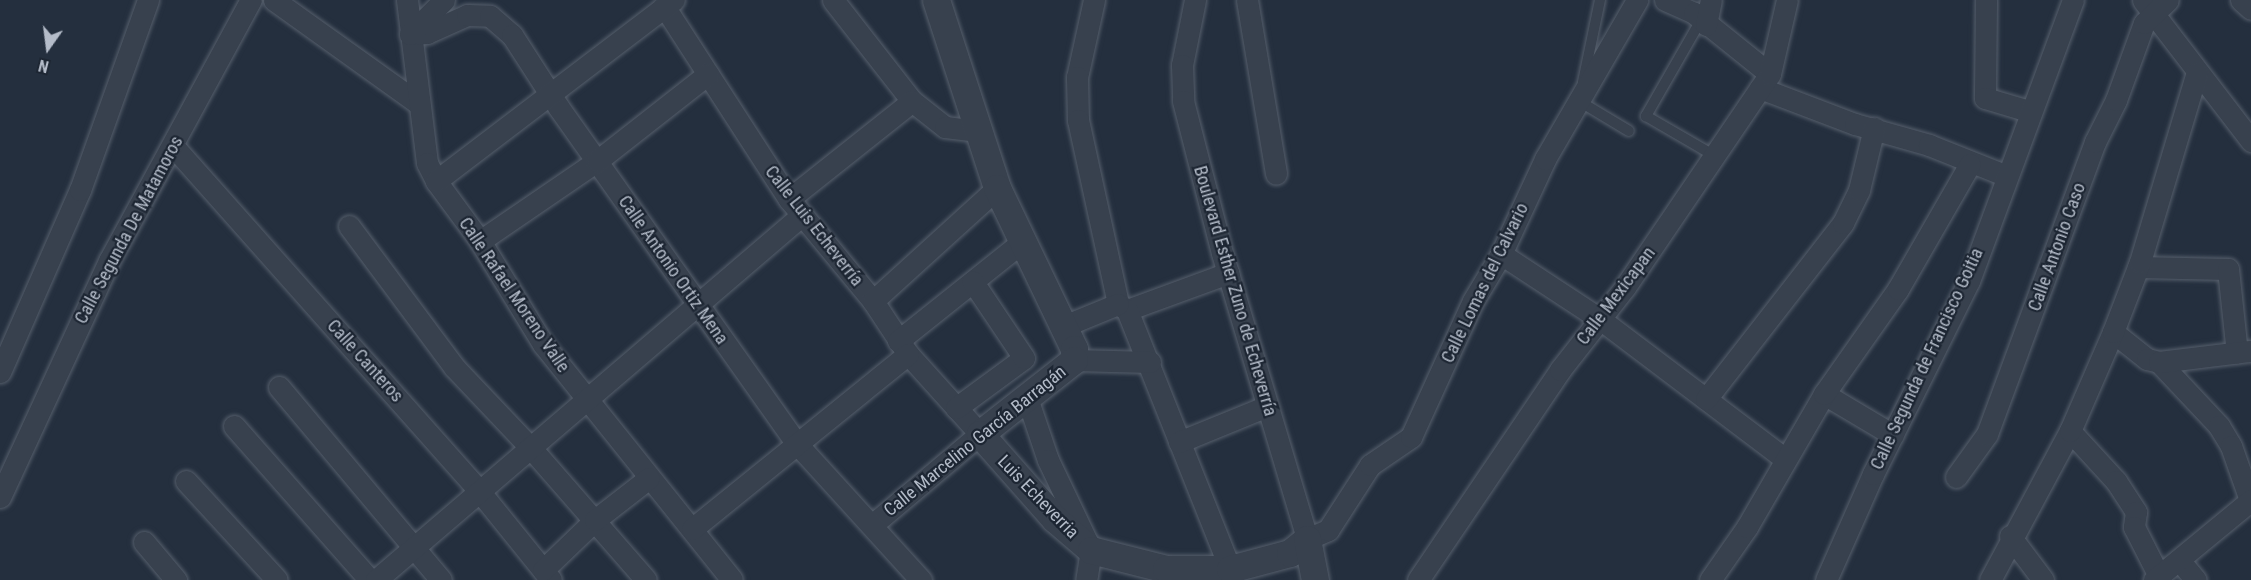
<!DOCTYPE html>
<html>
<head>
<meta charset="utf-8">
<style>
  body { margin:0 }
  #map { position:relative; width:2251px; height:580px; overflow:hidden; background:#242f3e; font-family:"Roboto Condensed",sans-serif }
  div>[style] { position:absolute }
  .roads { filter:drop-shadow(0 0 2px #565f6c) drop-shadow(0 0 2px #565f6c) }
  .service>* { height:10px; margin:-5px; padding:0 5px; transform-origin:5px; border-radius:5px; background:#38414e }
  .minor>* { height:21px; margin:-10.5px; padding:0 10.5px; transform-origin:10.5px; border-radius:10.5px; background:#38414e }
  .tertiary>* { height:27px; margin:-13.5px; padding:0 13.5px; transform-origin:13.5px; border-radius:13.5px; background:#38414e }
  span { translate:-50% -50%; white-space:nowrap; text-align:center; line-height:1.15; -webkit-text-stroke:4.5px #1d2633; paint-order:stroke }
  .street-label { font-size:18px; color:#b4bcc9 }
  .north { position:absolute; left:18px; top:18px; width:60px; height:60px; -webkit-text-stroke:4px #1d2633; paint-order:stroke; rotate:194deg; font-size:16px; font-weight:700; line-height:24px; text-align:center; color:#b4bcc9 }
  .north::after { content:''; display:block; margin:auto; width:21px; height:27px; background:#b4bcc9; clip-path:polygon(50% 0,100% 100%,50% 72%,0 100%) }
</style>
</head>
<body>
<div id="map">
  <div class="roads">
    <div class="service">
      <div style="left:1701px;top:20px;width:111px;rotate:119.8deg"></div>
      <div style="left:1646px;top:116px;width:80px;rotate:30.1deg"></div>
      <div style="left:1583px;top:82px;width:84px;rotate:-78.3deg"></div>
      <div style="left:1579px;top:97px;width:4px;rotate:90deg"></div>
      <div style="left:1579px;top:101px;width:58px;rotate:31deg"></div>
    </div>
    <div class="minor">
      <div style="left:274px;top:0;width:178px;rotate:35.6deg"></div>
      <div style="left:407px;top:0;width:164px;rotate:83deg"></div>
      <div style="left:427px;top:163px;width:20px;rotate:63deg"></div>
      <div style="left:436px;top:181px;width:74px;rotate:53.7deg"></div>
      <div style="left:480px;top:241px;width:121px;rotate:58.5deg"></div>
      <div style="left:543px;top:344px;width:302px;rotate:51.3deg"></div>
      <div style="left:833px;top:0;width:128px;rotate:52deg"></div>
      <div style="left:912px;top:101px;width:42px;rotate:38.2deg"></div>
      <div style="left:945px;top:127px;width:32px;rotate:7deg"></div>
      <div style="left:1094px;top:0;width:79px;rotate:102.4deg"></div>
      <div style="left:1077px;top:77px;width:43px;rotate:88.7deg"></div>
      <div style="left:1078px;top:120px;width:188px;rotate:77.7deg"></div>
      <div style="left:1195px;top:0;width:66px;rotate:101.3deg"></div>
      <div style="left:1182px;top:65px;width:36px;rotate:88deg"></div>
      <div style="left:1183px;top:101px;width:157px;rotate:75.6deg"></div>
      <div style="left:1222px;top:253px;width:298px;rotate:73.4deg"></div>
      <div style="left:1307px;top:539px;width:23px;rotate:-23deg"></div>
      <div style="left:1328px;top:530px;width:77px;rotate:-57.1deg"></div>
      <div style="left:1370px;top:465px;width:50px;rotate:-34.3deg"></div>
      <div style="left:1411px;top:437px;width:149px;rotate:-65.5deg"></div>
      <div style="left:1473px;top:301px;width:55px;rotate:-59.2deg"></div>
      <div style="left:1501px;top:254px;width:105px;rotate:-65.1deg"></div>
      <div style="left:1545px;top:159px;width:184px;rotate:-59.9deg"></div>
      <div style="left:1247px;top:0;width:176px;rotate:80.5deg"></div>
      <div style="left:1665px;top:0;width:32px;rotate:24deg"></div>
      <div style="left:1694px;top:13px;width:97px;rotate:38.8deg"></div>
      <div style="left:1986px;top:0;width:98px;rotate:90.6deg"></div>
      <div style="left:1985px;top:98px;width:46px;rotate:16.5deg"></div>
      <div style="left:2143px;top:0;width:178px;rotate:52.5deg"></div>
      <div style="left:2241px;top:0;width:13px;rotate:42deg"></div>
      <div style="left:664px;top:6px;width:230px;rotate:57.1deg"></div>
      <div style="left:789px;top:199px;width:132px;rotate:50.5deg"></div>
      <div style="left:873px;top:301px;width:64px;rotate:56.6deg"></div>
      <div style="left:908px;top:354px;width:108px;rotate:48deg"></div>
      <div style="left:980px;top:434px;width:140px;rotate:139.9deg"></div>
      <div style="left:1706px;top:25px;width:25px;rotate:-79deg"></div>
      <div style="left:410px;top:34px;width:17px;rotate:-3deg"></div>
      <div style="left:427px;top:33px;width:44px;rotate:-24.2deg"></div>
      <div style="left:467px;top:15px;width:23px;rotate:2deg"></div>
      <div style="left:490px;top:16px;width:29px;rotate:41deg"></div>
      <div style="left:512px;top:35px;width:87px;rotate:57.2deg"></div>
      <div style="left:559px;top:108px;width:413px;rotate:54.7deg"></div>
      <div style="left:798px;top:445px;width:183px;rotate:47.7deg"></div>
      <div style="left:410px;top:34px;width:48px;rotate:-45deg"></div>
      <div style="left:1760px;top:88px;width:102px;rotate:20.8deg"></div>
      <div style="left:1855px;top:124px;width:77px;rotate:15.8deg"></div>
      <div style="left:1929px;top:145px;width:84px;rotate:21.7deg"></div>
      <div style="left:174px;top:147px;width:461px;rotate:48.4deg"></div>
      <div style="left:480px;top:492px;width:113px;rotate:51.1deg"></div>
      <div style="left:436px;top:181px;width:299px;rotate:-37.3deg"></div>
      <div style="left:789px;top:199px;width:157px;rotate:-38.5deg"></div>
      <div style="left:349px;top:226px;width:176px;rotate:53.3deg"></div>
      <div style="left:454px;top:367px;width:110px;rotate:46.5deg"></div>
      <div style="left:530px;top:447px;width:176px;rotate:48.9deg"></div>
      <div style="left:480px;top:241px;width:142px;rotate:-34.4deg"></div>
      <div style="left:597px;top:161px;width:141px;rotate:-38.1deg"></div>
      <div style="left:1501px;top:254px;width:118px;rotate:33.3deg"></div>
      <div style="left:1600px;top:319px;width:232px;rotate:37.1deg"></div>
      <div style="left:2138px;top:267px;width:90px;rotate:1.3deg"></div>
      <div style="left:2228px;top:269px;width:84px;rotate:83.9deg"></div>
      <div style="left:873px;top:301px;width:168px;rotate:-42.3deg"></div>
      <div style="left:1118px;top:304px;width:11px;rotate:34deg"></div>
      <div style="left:1127px;top:310px;width:108px;rotate:-20.1deg"></div>
      <div style="left:1127px;top:310px;width:279px;rotate:68.3deg"></div>
      <div style="left:1064px;top:326px;width:58px;rotate:-22.2deg"></div>
      <div style="left:2113px;top:332px;width:43px;rotate:38.5deg"></div>
      <div style="left:2147px;top:359px;width:12px;rotate:14deg"></div>
      <div style="left:2159px;top:362px;width:88px;rotate:46.8deg"></div>
      <div style="left:2219px;top:426px;width:23px;rotate:59deg"></div>
      <div style="left:2231px;top:446px;width:57px;rotate:70.6deg"></div>
      <div style="left:898px;top:341px;width:159px;rotate:-38.6deg"></div>
      <div style="left:1074px;top:360px;width:76px;rotate:1.5deg"></div>
      <div style="left:2159px;top:362px;width:92px;rotate:-6.9deg"></div>
      <div style="left:0;top:372px;width:199px;rotate:-66.3deg"></div>
      <div style="left:80px;top:190px;width:202px;rotate:-70.3deg"></div>
      <div style="left:279px;top:387px;width:252px;rotate:50deg"></div>
      <div style="left:1824px;top:394px;width:80px;rotate:30.7deg"></div>
      <div style="left:1027px;top:398px;width:65px;rotate:71.3deg"></div>
      <div style="left:1048px;top:460px;width:100px;rotate:64.5deg"></div>
      <div style="left:1091px;top:550px;width:30px;rotate:99deg"></div>
      <div style="left:1706px;top:399px;width:223px;rotate:-52.1deg"></div>
      <div style="left:1843px;top:223px;width:37px;rotate:-64deg"></div>
      <div style="left:1859px;top:190px;width:64px;rotate:-76.4deg"></div>
      <div style="left:956px;top:408px;width:84px;rotate:-36.3deg"></div>
      <div style="left:1024px;top:358px;width:92px;rotate:-123.9deg"></div>
      <div style="left:234px;top:426px;width:205px;rotate:48.6deg"></div>
      <div style="left:2070px;top:431px;width:68px;rotate:47.4deg"></div>
      <div style="left:2116px;top:481px;width:37px;rotate:57deg"></div>
      <div style="left:2136px;top:512px;width:15px;rotate:98deg"></div>
      <div style="left:2134px;top:527px;width:55px;rotate:63deg"></div>
      <div style="left:1179px;top:442px;width:95px;rotate:-22.2deg"></div>
      <div style="left:1956px;top:477px;width:53px;rotate:-54.2deg"></div>
      <div style="left:1987px;top:434px;width:311px;rotate:-69.7deg"></div>
      <div style="left:2095px;top:142px;width:47px;rotate:-63.4deg"></div>
      <div style="left:2116px;top:100px;width:82px;rotate:-70deg"></div>
      <div style="left:2144px;top:23px;width:33px;rotate:-44deg"></div>
      <div style="left:186px;top:481px;width:134px;rotate:47.4deg"></div>
      <div style="left:0;top:497px;width:260px;rotate:-65.2deg"></div>
      <div style="left:109px;top:261px;width:297px;rotate:-61.5deg"></div>
      <div style="left:692px;top:529px;width:278px;rotate:-39deg"></div>
      <div style="left:2010px;top:536px;width:55px;rotate:53.1deg"></div>
      <div style="left:144px;top:542px;width:50px;rotate:49.9deg"></div>
      <div style="left:2179px;top:560px;width:26px;rotate:50deg"></div>
      <div style="left:543px;top:570px;width:72px;rotate:-43.9deg"></div>
      <div style="left:595px;top:520px;width:68px;rotate:-37.9deg"></div>
      <div style="left:376px;top:580px;width:561px;rotate:-40.59deg"></div>
      <div style="left:1418px;top:580px;width:254px;rotate:-55.9deg"></div>
      <div style="left:1560px;top:370px;width:105px;rotate:-51.9deg"></div>
      <div style="left:1625px;top:287px;width:258px;rotate:-55.8deg"></div>
      <div style="left:1770px;top:74px;width:76px;rotate:-77.1deg"></div>
      <div style="left:1710px;top:580px;width:65px;rotate:-55.1deg"></div>
      <div style="left:1747px;top:527px;width:154px;rotate:-59.9deg"></div>
      <div style="left:1824px;top:394px;width:128px;rotate:-54.8deg"></div>
      <div style="left:1898px;top:289px;width:144px;rotate:-60.1deg"></div>
      <div style="left:1826px;top:580px;width:116px;rotate:-66.1deg"></div>
      <div style="left:1873px;top:474px;width:216px;rotate:-63.6deg"></div>
      <div style="left:1969px;top:281px;width:300px;rotate:-69.7deg"></div>
      <div style="left:1990px;top:580px;width:169px;rotate:-61.8deg"></div>
      <div style="left:2070px;top:431px;width:108px;rotate:-66.5deg"></div>
      <div style="left:2113px;top:332px;width:75px;rotate:-68.9deg"></div>
      <div style="left:2140px;top:262px;width:198px;rotate:-73.3deg"></div>
      <div style="left:2154px;top:580px;width:126px;rotate:-39.5deg"></div>
    </div>
    <div class="tertiary">
      <div style="left:936px;top:0;width:198px;rotate:72deg"></div>
      <div style="left:997px;top:188px;width:178px;rotate:64.4deg"></div>
      <div style="left:1074px;top:349px;width:11px;rotate:90deg"></div>
      <div style="left:1074px;top:360px;width:120px;rotate:141.8deg"></div>
      <div style="left:980px;top:434px;width:113px;rotate:48.6deg"></div>
      <div style="left:1055px;top:519px;width:48px;rotate:40.7deg"></div>
      <div style="left:1091px;top:550px;width:77px;rotate:14.2deg"></div>
      <div style="left:1166px;top:569px;width:64px"></div>
      <div style="left:1230px;top:569px;width:62px;rotate:-14.9deg"></div>
      <div style="left:1290px;top:553px;width:22px;rotate:-39deg"></div>
      <div style="left:1307px;top:539px;width:42px;rotate:79deg"></div>
    </div>
  </div>
  <div class="street-label">
    <span style="left:814px;top:226px;rotate:52deg">Calle Luis Echeverría</span>
    <span style="left:129px;top:230px;rotate:-62deg">Calle Segunda De Matamoros</span>
    <span style="left:2057px;top:247px;rotate:-70deg">Calle Antonio Caso</span>
    <span style="left:673px;top:270px;rotate:55deg">Calle Antonio Ortiz Mena</span>
    <span style="left:1485px;top:283px;rotate:-64deg">Calle Lomas del Calvario</span>
    <span style="left:1235px;top:291px;rotate:74deg">Boulevard Esther Zuno de Echeverría</span>
    <span style="left:514px;top:295px;rotate:56deg">Calle Rafael Moreno Valle</span>
    <span style="left:1616px;top:296px;rotate:-53deg">Calle Mexicapan</span>
    <span style="left:1927px;top:359px;rotate:-65deg">Calle Segunda de Francisco Goitia</span>
    <span style="left:365px;top:361px;rotate:48deg">Calle Canteros</span>
    <span style="left:975px;top:441px;rotate:-39deg">Calle Marcelino García Barragán</span>
    <span style="left:1038px;top:497px;rotate:46deg">Luis Echeverria</span>
  </div>
  <div class="north">N</div>
</div>
</body>
</html>
